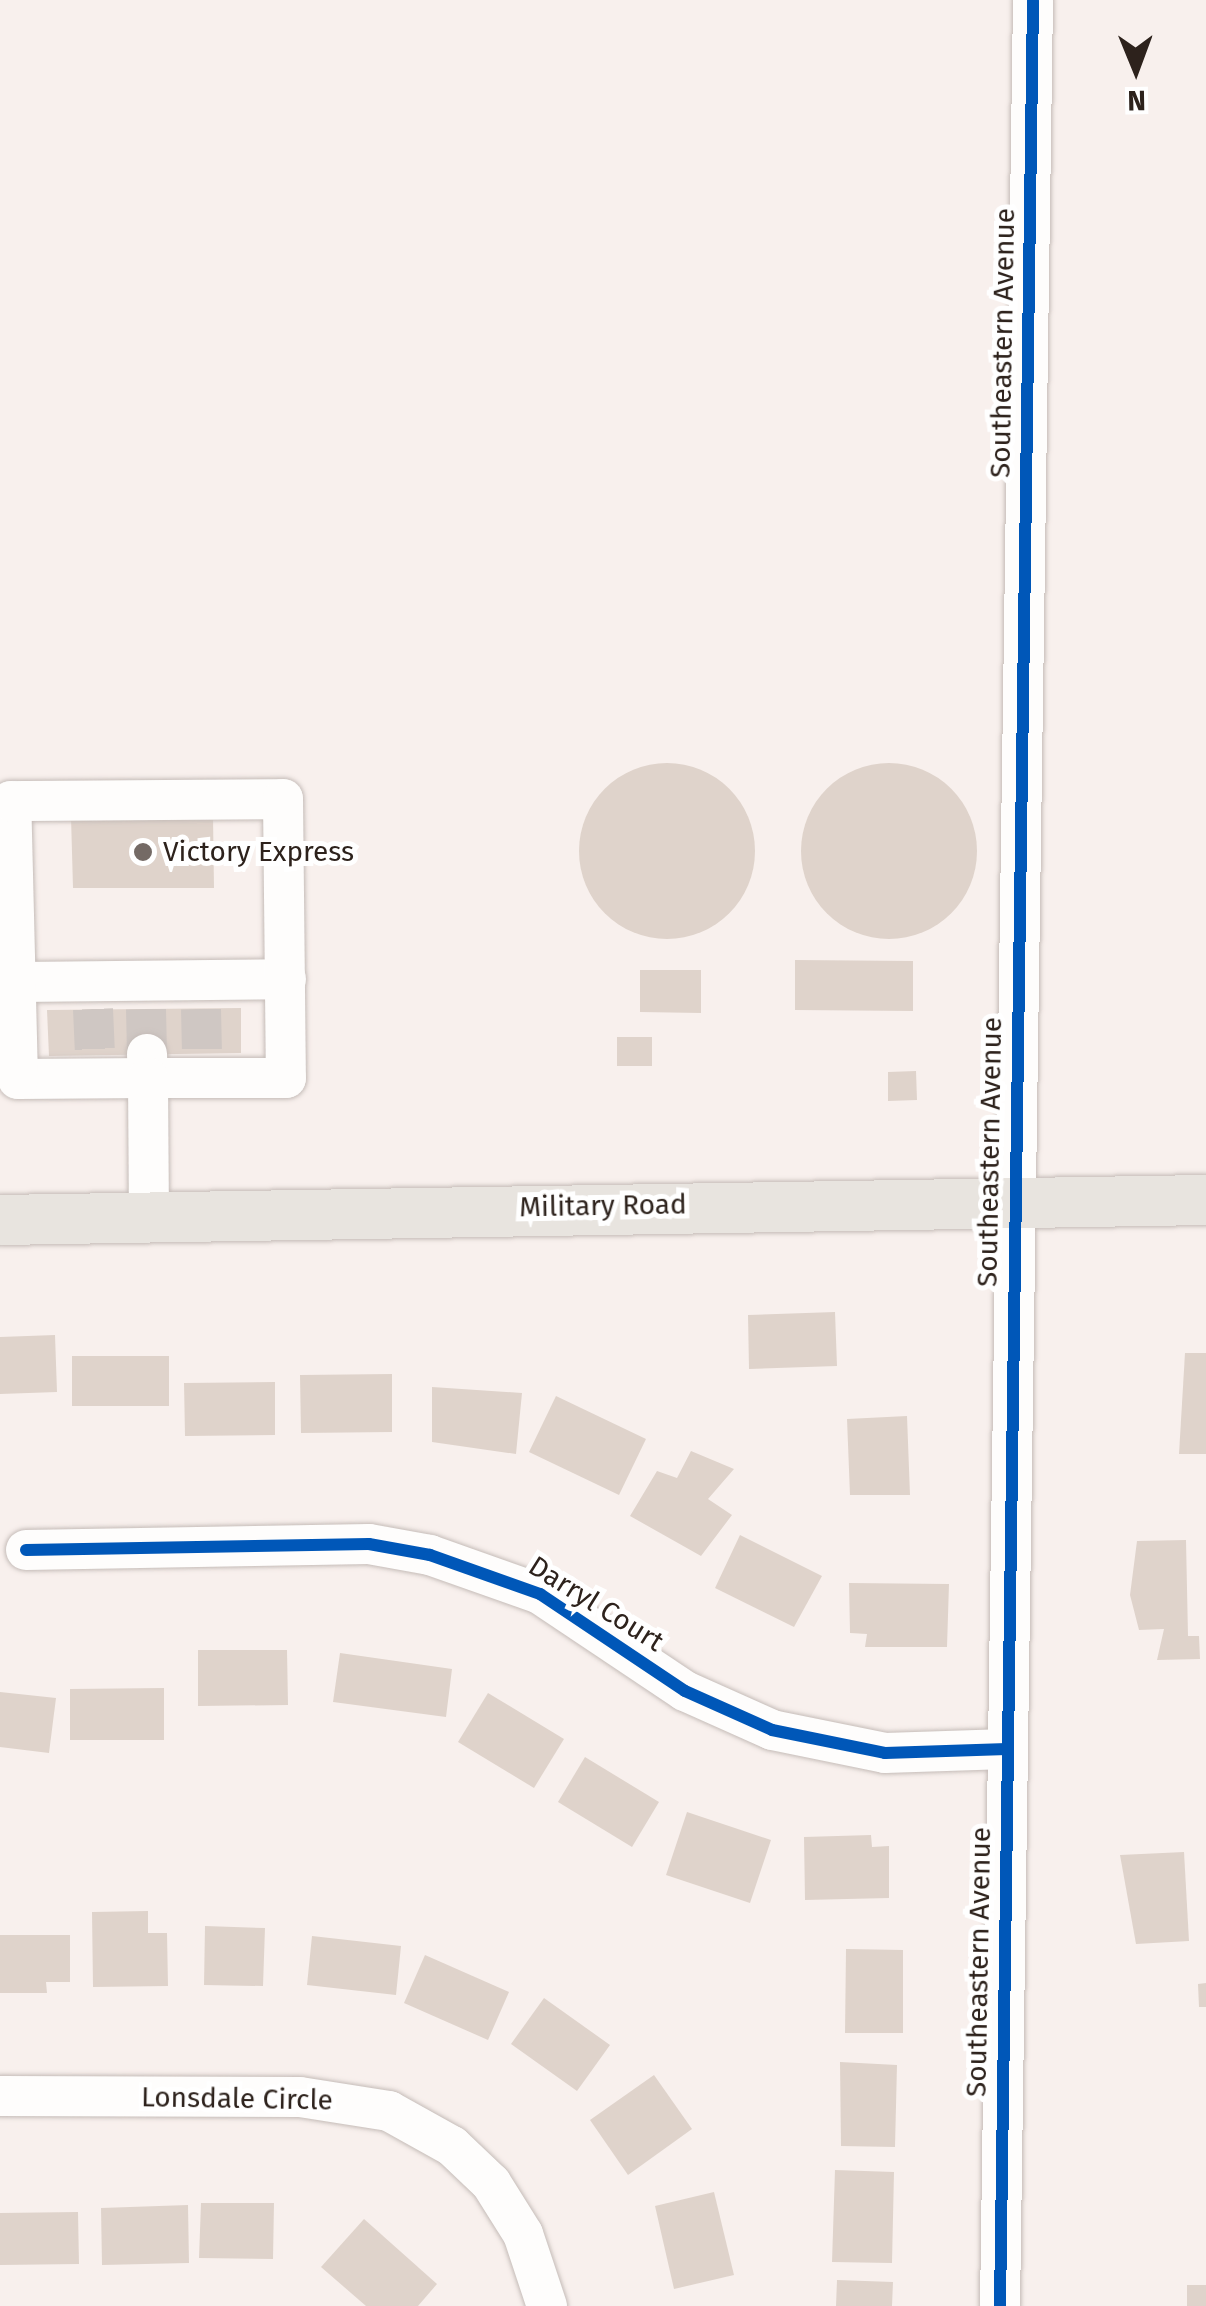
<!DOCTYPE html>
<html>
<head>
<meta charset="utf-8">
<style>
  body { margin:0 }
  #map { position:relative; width:1206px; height:2306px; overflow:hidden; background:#f8f0ed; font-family:"Fira Sans",sans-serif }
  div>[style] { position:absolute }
  .building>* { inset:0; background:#dfd3cb }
  .round { border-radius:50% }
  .minor-tunnel>* { height:40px; margin-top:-20px; transform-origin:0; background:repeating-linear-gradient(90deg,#cfc7c3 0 40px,transparent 0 60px) }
  .roads { filter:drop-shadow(0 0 2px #c5bcb8) drop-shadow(0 0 2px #c5bcb8) }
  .minor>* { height:40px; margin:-20px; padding:0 20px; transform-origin:20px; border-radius:20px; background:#fefdfc }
  .major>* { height:50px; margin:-25px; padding:0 25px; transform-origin:25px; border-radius:25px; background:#e8e4df }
  .cycleway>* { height:12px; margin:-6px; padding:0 6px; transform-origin:6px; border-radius:6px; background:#0057b8 }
  .dots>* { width:28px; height:28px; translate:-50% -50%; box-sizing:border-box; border:5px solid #fff; border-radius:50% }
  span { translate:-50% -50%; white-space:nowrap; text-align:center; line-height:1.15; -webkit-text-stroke:10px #fff; paint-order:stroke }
  .street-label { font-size:28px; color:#2d221c }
  .poi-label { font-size:28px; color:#2d221c }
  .left { translate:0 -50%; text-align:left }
  .north { position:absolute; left:1086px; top:20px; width:100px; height:100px; -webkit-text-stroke:8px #fff; paint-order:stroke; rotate:179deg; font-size:28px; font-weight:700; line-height:40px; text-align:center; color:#2d221c }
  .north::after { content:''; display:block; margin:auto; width:35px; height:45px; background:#2d221c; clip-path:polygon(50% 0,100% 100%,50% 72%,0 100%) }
</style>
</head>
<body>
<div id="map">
  <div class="building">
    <div class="round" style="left:801px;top:763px;width:176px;height:176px"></div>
    <div class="round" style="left:579px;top:763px;width:176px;height:176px"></div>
    <div style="clip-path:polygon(213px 816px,214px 888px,73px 888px,71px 817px)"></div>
    <div style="clip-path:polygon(795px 960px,913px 961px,913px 1011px,795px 1010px)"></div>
    <div style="clip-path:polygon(640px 970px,701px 970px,701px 1013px,640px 1012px)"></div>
    <div style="clip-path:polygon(241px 1008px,241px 1053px,49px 1056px,47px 1010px)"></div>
    <div style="clip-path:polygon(617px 1037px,652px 1037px,652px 1066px,617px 1066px)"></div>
    <div style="clip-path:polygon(916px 1071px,917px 1100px,888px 1101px,888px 1072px)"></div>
    <div style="clip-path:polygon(835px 1312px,837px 1366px,749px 1369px,748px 1315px)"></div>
    <div style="clip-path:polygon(55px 1335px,57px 1392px,0 1394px,0 1337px)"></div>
    <div style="clip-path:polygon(1185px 1353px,1206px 1353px,1206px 1454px,1179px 1454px)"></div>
    <div style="clip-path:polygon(72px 1356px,169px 1356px,169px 1406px,72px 1406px)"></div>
    <div style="clip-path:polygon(392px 1374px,392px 1432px,301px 1433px,300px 1375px)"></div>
    <div style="clip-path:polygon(275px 1382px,275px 1435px,185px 1436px,184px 1383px)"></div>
    <div style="clip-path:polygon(432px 1387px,522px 1393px,516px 1454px,432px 1442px)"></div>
    <div style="clip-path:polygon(556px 1396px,646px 1439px,619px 1495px,529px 1452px)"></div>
    <div style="clip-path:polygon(907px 1416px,910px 1495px,850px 1495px,847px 1419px)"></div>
    <div style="clip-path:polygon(691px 1451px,734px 1469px,708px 1499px,732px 1515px,701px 1556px,630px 1516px,657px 1471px,677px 1478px)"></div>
    <div style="clip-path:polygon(740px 1535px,822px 1576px,794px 1627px,715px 1588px)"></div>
    <div style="clip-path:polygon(1186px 1540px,1188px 1636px,1199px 1636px,1200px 1659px,1157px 1660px,1164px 1629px,1139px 1630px,1130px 1595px,1137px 1541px)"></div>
    <div style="clip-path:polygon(849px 1583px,949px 1584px,947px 1647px,865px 1647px,867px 1634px,850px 1633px)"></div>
    <div style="clip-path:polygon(198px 1650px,287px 1650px,288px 1705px,198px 1706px)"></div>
    <div style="clip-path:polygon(340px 1653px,452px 1669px,446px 1717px,333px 1702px)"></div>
    <div style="clip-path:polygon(164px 1688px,164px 1740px,70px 1740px,70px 1689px)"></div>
    <div style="clip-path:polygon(0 1692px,56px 1698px,49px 1753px,0 1747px)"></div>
    <div style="clip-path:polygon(488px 1693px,564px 1739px,534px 1788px,458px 1742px)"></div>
    <div style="clip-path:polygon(585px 1757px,659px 1802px,632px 1847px,558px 1802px)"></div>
    <div style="clip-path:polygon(687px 1812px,771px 1840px,750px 1903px,666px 1875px)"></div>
    <div style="clip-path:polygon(871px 1835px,872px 1847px,889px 1846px,889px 1898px,805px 1900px,804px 1837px)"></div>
    <div style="clip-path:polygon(1184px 1852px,1189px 1941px,1136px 1944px,1120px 1855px)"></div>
    <div style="clip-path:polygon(148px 1911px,148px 1933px,167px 1933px,168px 1986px,93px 1987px,92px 1912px)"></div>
    <div style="clip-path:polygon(205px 1926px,265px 1928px,263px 1986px,204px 1985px)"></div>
    <div style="clip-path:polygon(0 1935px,70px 1935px,70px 1982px,46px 1982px,47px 1993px,0 1993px)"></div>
    <div style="clip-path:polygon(312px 1936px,401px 1946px,396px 1995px,307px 1985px)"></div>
    <div style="clip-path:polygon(846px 1949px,903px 1950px,903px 2033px,845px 2033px)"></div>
    <div style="clip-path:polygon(425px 1955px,509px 1992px,488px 2040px,404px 2003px)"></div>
    <div style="clip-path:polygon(1206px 1983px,1206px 2007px,1199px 2007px,1198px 1984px)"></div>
    <div style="clip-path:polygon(544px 1998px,610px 2045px,577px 2091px,511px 2044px)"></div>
    <div style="clip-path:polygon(840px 2062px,897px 2065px,895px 2147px,841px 2146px)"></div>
    <div style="clip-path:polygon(654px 2075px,692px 2129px,628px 2175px,590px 2120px)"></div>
    <div style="clip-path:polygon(835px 2170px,894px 2172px,892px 2263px,832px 2262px)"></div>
    <div style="clip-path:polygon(714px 2192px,734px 2275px,674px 2289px,655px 2206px)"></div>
    <div style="clip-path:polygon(201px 2203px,274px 2203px,273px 2259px,199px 2258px)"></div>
    <div style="clip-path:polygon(188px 2205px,189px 2263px,102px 2265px,101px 2208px)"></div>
    <div style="clip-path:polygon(78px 2212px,79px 2264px,0 2265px,0 2213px)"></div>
    <div style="clip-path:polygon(364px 2219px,437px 2284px,418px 2306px,366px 2306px,321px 2267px)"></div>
    <div style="clip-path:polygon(837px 2280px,893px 2282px,892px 2306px,836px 2306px)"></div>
    <div style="clip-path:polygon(1187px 2285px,1206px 2285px,1206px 2306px,1187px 2306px)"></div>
  </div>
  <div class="minor-tunnel">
    <div style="left:93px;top:1009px;width:46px;rotate:87.5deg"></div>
    <div style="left:146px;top:1009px;width:45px;rotate:88.7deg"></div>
    <div style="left:201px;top:1009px;width:45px;rotate:88.7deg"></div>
  </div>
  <div class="roads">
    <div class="minor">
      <div style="left:16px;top:982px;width:270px;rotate:-0.6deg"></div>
      <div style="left:147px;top:1054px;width:24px;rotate:88deg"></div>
      <div style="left:148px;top:1078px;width:130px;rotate:179.6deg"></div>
      <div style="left:18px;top:1079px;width:278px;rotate:-91.4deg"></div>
      <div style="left:11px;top:801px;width:272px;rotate:-0.4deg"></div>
      <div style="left:283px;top:799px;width:279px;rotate:89.4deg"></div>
      <div style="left:286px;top:1078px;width:138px;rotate:180deg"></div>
      <div style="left:148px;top:1078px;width:138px;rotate:89.6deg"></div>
      <div style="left:26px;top:1550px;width:343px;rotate:-1deg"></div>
      <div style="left:369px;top:1544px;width:62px;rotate:10.2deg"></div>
      <div style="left:430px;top:1555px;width:117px;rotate:19.5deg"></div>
      <div style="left:540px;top:1594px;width:174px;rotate:33.8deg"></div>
      <div style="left:685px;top:1691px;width:95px;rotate:24.1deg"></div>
      <div style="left:772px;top:1730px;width:115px;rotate:11.5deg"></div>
      <div style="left:885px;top:1753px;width:122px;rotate:-1.9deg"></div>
      <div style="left:0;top:2096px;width:300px;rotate:0.2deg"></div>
      <div style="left:300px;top:2097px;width:90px;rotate:8.9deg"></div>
      <div style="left:389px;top:2111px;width:72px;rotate:29.1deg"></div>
      <div style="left:452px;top:2146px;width:54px;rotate:43.5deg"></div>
      <div style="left:491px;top:2183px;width:60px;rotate:57.9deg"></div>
      <div style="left:523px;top:2234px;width:76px;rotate:71.6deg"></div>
      <div style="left:1000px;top:2306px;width:2306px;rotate:-89.18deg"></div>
    </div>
    <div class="major">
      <div style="left:0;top:1220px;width:1206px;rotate:-0.95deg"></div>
    </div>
  </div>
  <div class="cycleway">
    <div style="left:26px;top:1550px;width:343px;rotate:-1deg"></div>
    <div style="left:369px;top:1544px;width:62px;rotate:10.2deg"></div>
    <div style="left:430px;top:1555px;width:117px;rotate:19.5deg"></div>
    <div style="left:540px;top:1594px;width:174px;rotate:33.8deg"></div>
    <div style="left:685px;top:1691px;width:95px;rotate:24.1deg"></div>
    <div style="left:772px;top:1730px;width:115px;rotate:11.5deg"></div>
    <div style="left:885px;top:1753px;width:122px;rotate:-1.9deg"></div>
    <div style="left:1000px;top:2306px;width:2306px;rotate:-89.18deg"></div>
  </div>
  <div class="dots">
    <div style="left:143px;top:852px;background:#746a65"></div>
  </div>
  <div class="street-label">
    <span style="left:1003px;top:343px;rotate:-89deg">Southeastern Avenue</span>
    <span style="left:990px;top:1152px;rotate:-89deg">Southeastern Avenue</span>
    <span style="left:603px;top:1206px;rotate:-1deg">Military Road</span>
    <span style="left:596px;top:1604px;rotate:32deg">Darryl Court</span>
    <span style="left:979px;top:1962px;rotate:-89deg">Southeastern Avenue</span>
    <span style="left:237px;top:2099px;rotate:1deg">Lonsdale Circle</span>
  </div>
  <div class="poi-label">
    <span class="left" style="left:163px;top:852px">Victory Express</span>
  </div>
  <div class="north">N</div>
</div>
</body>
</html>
